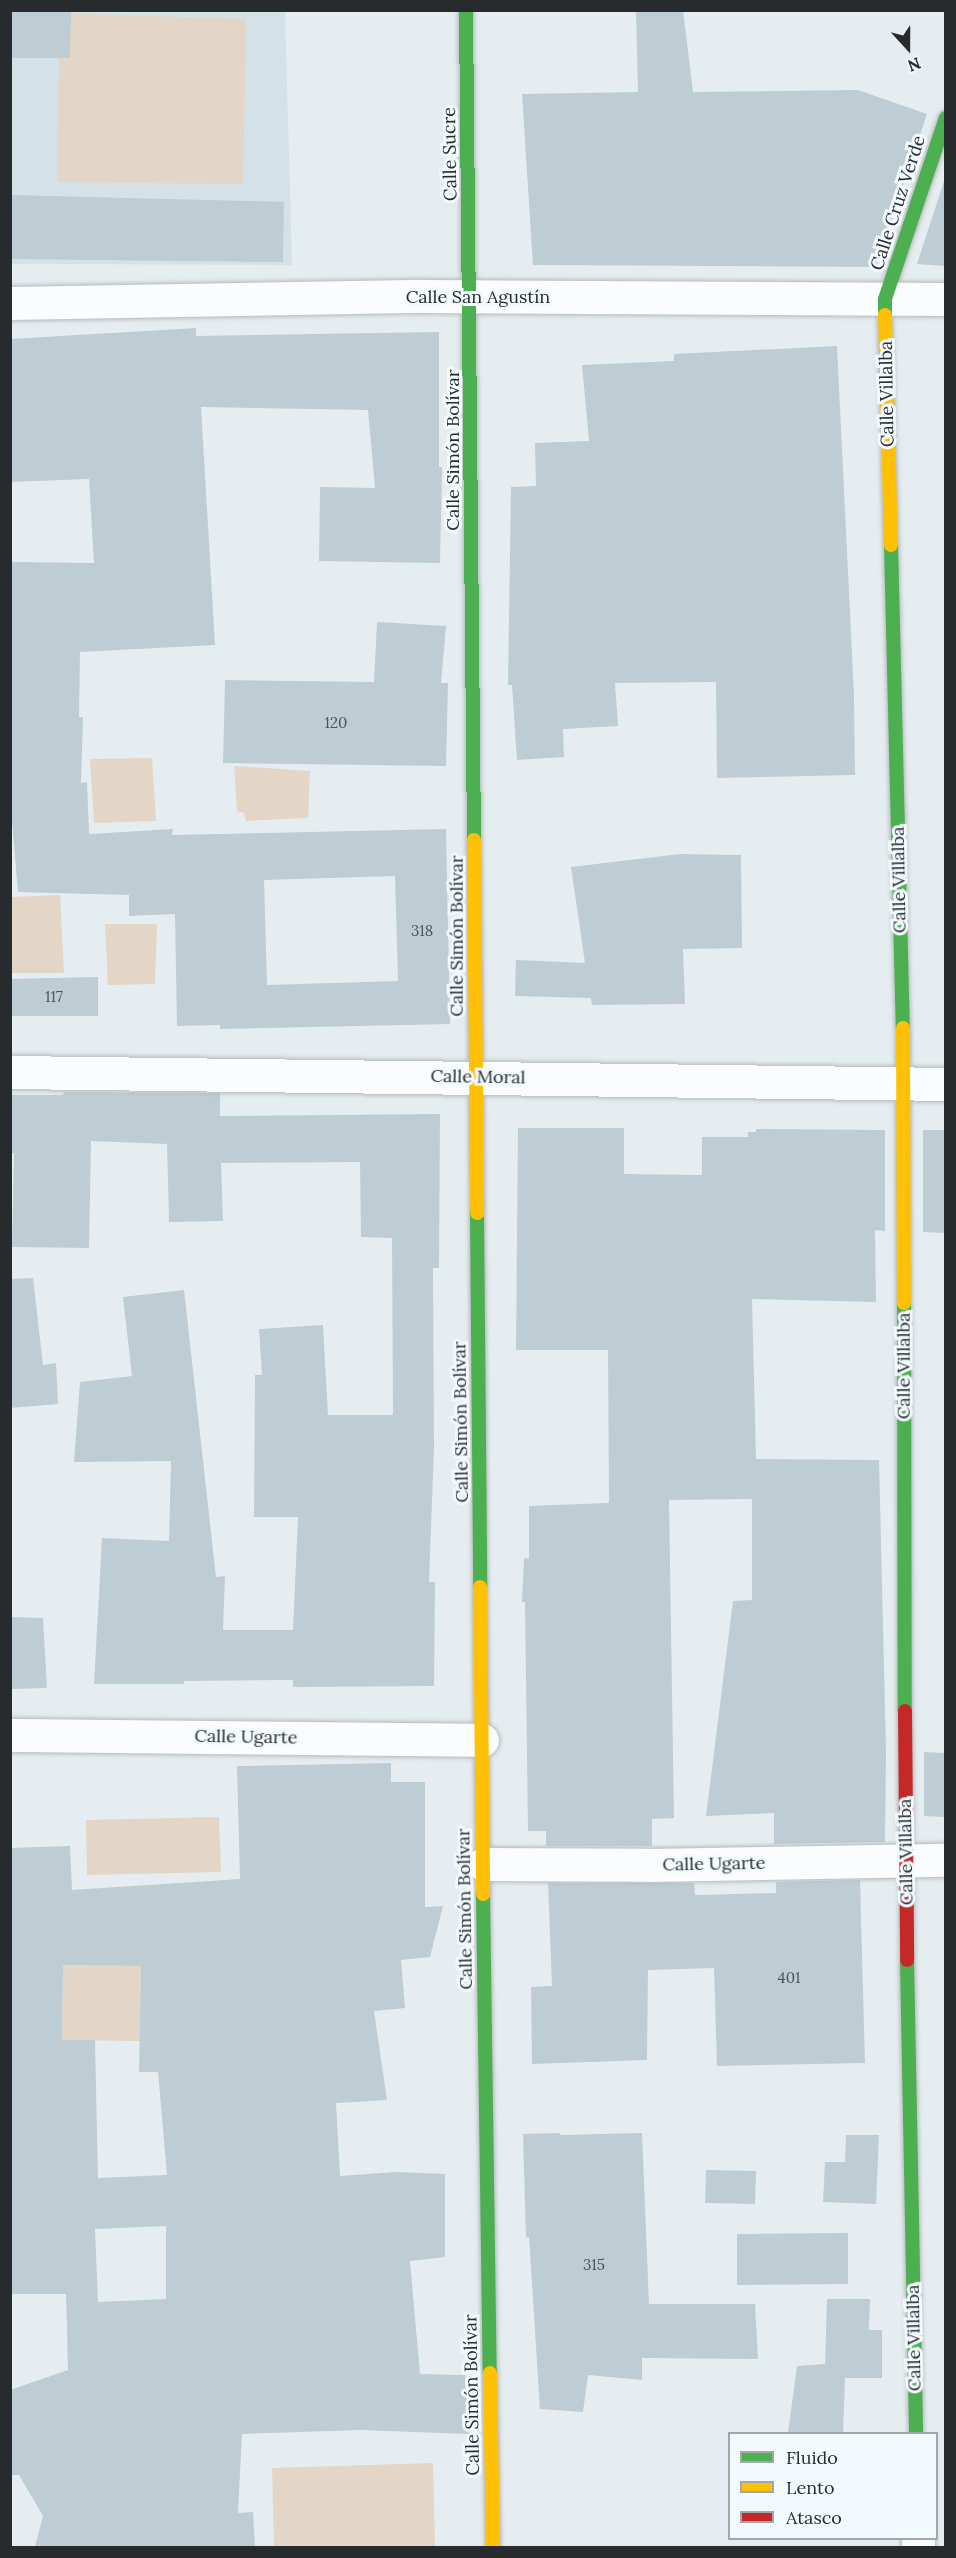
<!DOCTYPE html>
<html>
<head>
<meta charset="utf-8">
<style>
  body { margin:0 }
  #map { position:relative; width:956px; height:2558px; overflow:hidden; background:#e6edf0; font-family:Lora,serif }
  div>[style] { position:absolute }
  .built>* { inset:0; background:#d4e1e7 }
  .green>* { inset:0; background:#e3d6c7 }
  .building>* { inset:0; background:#becdd3 }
  .roads { filter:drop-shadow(0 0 2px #b5babd) drop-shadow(0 0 2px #b5babd) }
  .street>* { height:33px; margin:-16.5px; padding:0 16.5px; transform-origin:16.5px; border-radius:16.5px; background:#fbfcfd }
  .fast>* { height:14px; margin:-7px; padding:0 7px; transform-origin:7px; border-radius:7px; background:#4caf50 }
  .slow>* { height:14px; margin:-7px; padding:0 7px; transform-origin:7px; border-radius:7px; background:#ffc107 }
  .jam>* { height:14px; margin:-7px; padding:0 7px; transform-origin:7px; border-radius:7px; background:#c62828 }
  span { translate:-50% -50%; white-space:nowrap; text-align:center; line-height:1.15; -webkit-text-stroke:6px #f3fafe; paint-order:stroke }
  .number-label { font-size:15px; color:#4d5457 }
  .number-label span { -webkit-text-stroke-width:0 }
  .street-label { font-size:18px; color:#272b2e }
  .frame { position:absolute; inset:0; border:12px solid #272b2e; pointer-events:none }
  .legend { position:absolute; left:728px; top:2432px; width:210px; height:108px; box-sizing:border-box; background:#f3fafe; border:2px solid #a1a7ab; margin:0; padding:8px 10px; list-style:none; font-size:18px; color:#272b2e }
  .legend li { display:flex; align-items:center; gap:12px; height:30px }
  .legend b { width:30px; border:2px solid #a1a7ab }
  .north { position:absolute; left:878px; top:18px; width:60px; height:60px; -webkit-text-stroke:4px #f3fafe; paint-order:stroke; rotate:159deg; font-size:16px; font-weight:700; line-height:24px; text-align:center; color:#272b2e }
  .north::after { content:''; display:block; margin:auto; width:21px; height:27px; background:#272b2e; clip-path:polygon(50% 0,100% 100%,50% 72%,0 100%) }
</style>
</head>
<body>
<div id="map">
  <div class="built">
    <div style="clip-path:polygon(11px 11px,285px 11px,292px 265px,11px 264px)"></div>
  </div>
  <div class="green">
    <div style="clip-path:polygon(60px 13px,246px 19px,243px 184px,57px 182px)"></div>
    <div style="clip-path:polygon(152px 758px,156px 821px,94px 823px,90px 759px)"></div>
    <div style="clip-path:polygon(234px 766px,310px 771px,308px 818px,246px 821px,244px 813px,237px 811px)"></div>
    <div style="clip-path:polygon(60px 895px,64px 973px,11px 973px,11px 897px)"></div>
    <div style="clip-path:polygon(105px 924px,157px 924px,155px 984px,108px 985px)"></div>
    <div style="clip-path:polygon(219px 1817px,221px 1872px,87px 1875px,86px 1820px)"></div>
    <div style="clip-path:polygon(63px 1965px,141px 1966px,140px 2041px,62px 2040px)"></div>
    <div style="clip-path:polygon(433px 2463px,435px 2547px,274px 2547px,272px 2468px)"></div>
  </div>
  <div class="building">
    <div style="clip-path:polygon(10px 10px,71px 10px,70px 58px,10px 58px)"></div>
    <div style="clip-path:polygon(636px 10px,683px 10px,693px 92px,858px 90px,927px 114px,876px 267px,533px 265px,522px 94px,638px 92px)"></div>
    <div style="clip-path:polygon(945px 178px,945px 266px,917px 264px)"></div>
    <div style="clip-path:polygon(10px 195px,284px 202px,283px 262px,10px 259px)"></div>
    <div style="clip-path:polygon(evenodd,196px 328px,196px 336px,439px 332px,439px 467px,442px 467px,440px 563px,319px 561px,320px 487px,375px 488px,368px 410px,201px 407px,215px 645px,80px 652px,79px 717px,83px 717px,81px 783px,87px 782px,89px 834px,173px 829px,172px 835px,446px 829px,450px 1024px,220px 1029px,220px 1025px,177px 1026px,175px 914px,129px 916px,129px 895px,18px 892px,10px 797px,10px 562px,94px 563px,89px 479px,10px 482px,10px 339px,196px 328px,395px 876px,398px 981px,267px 985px,264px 880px,395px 876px)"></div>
    <div style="clip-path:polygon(837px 346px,854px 695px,855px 775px,717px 778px,716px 682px,615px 683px,618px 726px,563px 729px,564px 757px,517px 760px,512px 685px,508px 685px,511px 487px,536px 486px,535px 443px,589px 441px,582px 365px,674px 361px,674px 354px)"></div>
    <div style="clip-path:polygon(377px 622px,446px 626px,441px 683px,448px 683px,446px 766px,223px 763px,225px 680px,374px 682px)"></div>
    <div style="clip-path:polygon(680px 854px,741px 855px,742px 948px,683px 949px,685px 1004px,592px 1005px,591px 998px,515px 996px,516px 960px,585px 963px,571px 867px)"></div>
    <div style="clip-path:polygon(98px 977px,98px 1016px,10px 1016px,10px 979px)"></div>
    <div style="clip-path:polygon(64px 1092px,220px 1093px,220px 1116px,440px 1114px,439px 1268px,433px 1268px,434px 1447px,429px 1582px,435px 1582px,434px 1686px,293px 1687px,293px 1680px,184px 1681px,184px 1684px,94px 1684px,102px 1538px,169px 1541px,171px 1461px,74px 1462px,80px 1382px,132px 1376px,123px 1297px,184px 1290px,216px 1577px,225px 1576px,223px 1630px,293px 1630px,298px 1517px,254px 1517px,255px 1375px,262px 1375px,259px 1329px,323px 1325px,328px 1415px,393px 1415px,392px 1238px,361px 1237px,360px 1162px,221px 1163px,223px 1221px,169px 1222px,167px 1144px,91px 1141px,89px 1248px,12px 1247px,14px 1153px,10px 1153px,10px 1095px,63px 1095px)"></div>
    <div style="clip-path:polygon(518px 1128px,624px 1128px,624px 1174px,702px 1175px,702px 1137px,748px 1137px,748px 1132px,756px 1132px,756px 1129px,885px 1130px,885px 1231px,875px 1230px,876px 1302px,752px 1299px,756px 1459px,879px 1460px,886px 1751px,885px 1842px,774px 1844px,774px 1813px,706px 1816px,733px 1601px,752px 1600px,752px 1499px,669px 1500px,674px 1818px,652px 1819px,652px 1846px,546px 1846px,546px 1831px,528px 1831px,525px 1602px,522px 1602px,524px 1558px,529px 1559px,529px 1506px,609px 1503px,608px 1350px,516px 1350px)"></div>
    <div style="clip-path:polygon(923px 1130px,945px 1130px,945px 1233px,923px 1232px)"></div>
    <div style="clip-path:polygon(33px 1278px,43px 1365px,56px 1363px,58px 1404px,10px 1408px,10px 1279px)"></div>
    <div style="clip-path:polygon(10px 1617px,43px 1618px,47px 1688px,10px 1689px)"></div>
    <div style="clip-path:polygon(924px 1752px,945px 1753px,945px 1817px,924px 1816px)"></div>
    <div style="clip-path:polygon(evenodd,391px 1763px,391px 1782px,425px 1782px,425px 1907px,443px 1906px,430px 1957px,401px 1960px,405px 2008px,374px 2011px,387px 2100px,336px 2103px,340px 2176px,397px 2172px,445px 2174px,445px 2257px,410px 2261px,420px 2374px,465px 2375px,469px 2434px,361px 2430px,242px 2434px,238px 2513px,253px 2512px,255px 2547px,35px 2547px,43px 2516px,19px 2475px,10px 2475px,10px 2390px,68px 2370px,66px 2294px,10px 2294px,10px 1848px,70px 1846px,72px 1890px,240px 1879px,237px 1766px,391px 1763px,63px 1965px,141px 1966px,139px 2072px,158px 2072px,167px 2175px,98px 2178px,95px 2040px,62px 2040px,63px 1965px,391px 1763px,166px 2226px,166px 2299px,98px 2302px,95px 2229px,166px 2226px)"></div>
    <div style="clip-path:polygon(860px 1880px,865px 2063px,717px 2066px,714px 1968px,648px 1970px,647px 2060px,532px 2064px,531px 1987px,552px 1986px,548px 1883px,694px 1883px,695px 1895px,776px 1893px,776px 1882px)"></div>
    <div style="clip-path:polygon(560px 2133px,560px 2135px,642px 2133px,649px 2304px,755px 2304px,758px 2359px,642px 2358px,642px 2380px,588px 2375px,583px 2412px,540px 2409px,529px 2237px,526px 2238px,523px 2134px)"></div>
    <div style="clip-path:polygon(846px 2135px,879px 2135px,876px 2204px,823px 2202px,825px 2162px,845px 2162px)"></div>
    <div style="clip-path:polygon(706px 2170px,756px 2171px,755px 2204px,705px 2203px)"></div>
    <div style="clip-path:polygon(848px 2233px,848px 2284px,737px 2285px,737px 2234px)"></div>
    <div style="clip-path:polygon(827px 2299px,870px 2299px,869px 2330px,882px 2330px,882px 2378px,845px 2378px,843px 2433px,788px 2433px,797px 2366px,825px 2364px)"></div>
  </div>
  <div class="roads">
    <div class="street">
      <div style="left:10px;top:303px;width:413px;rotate:-1deg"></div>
      <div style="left:423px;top:296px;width:523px;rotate:0.33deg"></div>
      <div style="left:10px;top:1072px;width:936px;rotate:0.73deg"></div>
      <div style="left:10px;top:1735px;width:472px;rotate:0.6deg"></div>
      <div style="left:483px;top:1864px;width:165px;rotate:0.3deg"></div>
      <div style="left:648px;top:1865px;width:298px;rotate:-1deg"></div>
      <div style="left:918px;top:2538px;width:10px;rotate:90deg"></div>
    </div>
    <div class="fast">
      <div style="left:466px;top:10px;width:830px;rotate:89.45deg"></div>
      <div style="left:885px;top:315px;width:16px;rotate:-90deg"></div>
      <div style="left:885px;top:299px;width:191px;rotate:-71.4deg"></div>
      <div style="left:891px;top:545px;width:483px;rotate:88.6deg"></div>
      <div style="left:477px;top:1213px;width:374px;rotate:89.5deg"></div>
      <div style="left:904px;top:1303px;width:408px;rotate:89.9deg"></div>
      <div style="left:483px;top:1894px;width:479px;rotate:89.2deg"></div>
      <div style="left:907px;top:1960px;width:474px;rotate:88.9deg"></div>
    </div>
    <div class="slow">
      <div style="left:885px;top:315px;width:230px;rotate:88.5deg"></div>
      <div style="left:474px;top:840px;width:373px;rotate:89.5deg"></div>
      <div style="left:903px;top:1028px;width:275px;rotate:89.8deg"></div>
      <div style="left:480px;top:1587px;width:307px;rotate:89.4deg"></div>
      <div style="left:490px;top:2373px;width:175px;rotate:89deg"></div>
    </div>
    <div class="jam">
      <div style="left:905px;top:1711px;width:249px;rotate:89.5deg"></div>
    </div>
  </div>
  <div class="number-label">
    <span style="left:336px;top:723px">120</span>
    <span style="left:422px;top:931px">318</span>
    <span style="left:54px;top:997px">117</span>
    <span style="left:789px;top:1978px">401</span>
    <span style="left:594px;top:2265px">315</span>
  </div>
  <div class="street-label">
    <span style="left:450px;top:154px;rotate:-91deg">Calle Sucre</span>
    <span style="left:898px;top:203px;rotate:-72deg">Calle Cruz Verde</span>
    <span style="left:478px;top:297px">Calle San Agustín</span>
    <span style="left:887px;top:394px;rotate:-91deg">Calle Villalba</span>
    <span style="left:453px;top:450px;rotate:-90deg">Calle Simón Bolívar</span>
    <span style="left:899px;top:880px;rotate:-91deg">Calle Villalba</span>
    <span style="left:457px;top:936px;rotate:-90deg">Calle Simón Bolívar</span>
    <span style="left:478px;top:1077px;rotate:1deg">Calle Moral</span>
    <span style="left:904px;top:1366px;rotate:-90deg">Calle Villalba</span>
    <span style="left:461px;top:1422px;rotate:-91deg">Calle Simón Bolívar</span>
    <span style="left:246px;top:1737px;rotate:1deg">Calle Ugarte</span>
    <span style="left:906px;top:1852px;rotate:-91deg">Calle Villalba</span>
    <span style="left:714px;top:1864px;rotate:-1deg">Calle Ugarte</span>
    <span style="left:465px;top:1909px;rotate:-91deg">Calle Simón Bolívar</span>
    <span style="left:914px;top:2338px;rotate:-91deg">Calle Villalba</span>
    <span style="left:472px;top:2395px;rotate:-91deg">Calle Simón Bolívar</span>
  </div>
  <div class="frame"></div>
  <ul class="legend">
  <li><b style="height:8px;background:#4caf50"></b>Fluido</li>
  <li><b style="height:8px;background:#ffc107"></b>Lento</li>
  <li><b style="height:8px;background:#c62828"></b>Atasco</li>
  </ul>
  <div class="north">N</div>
</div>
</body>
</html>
